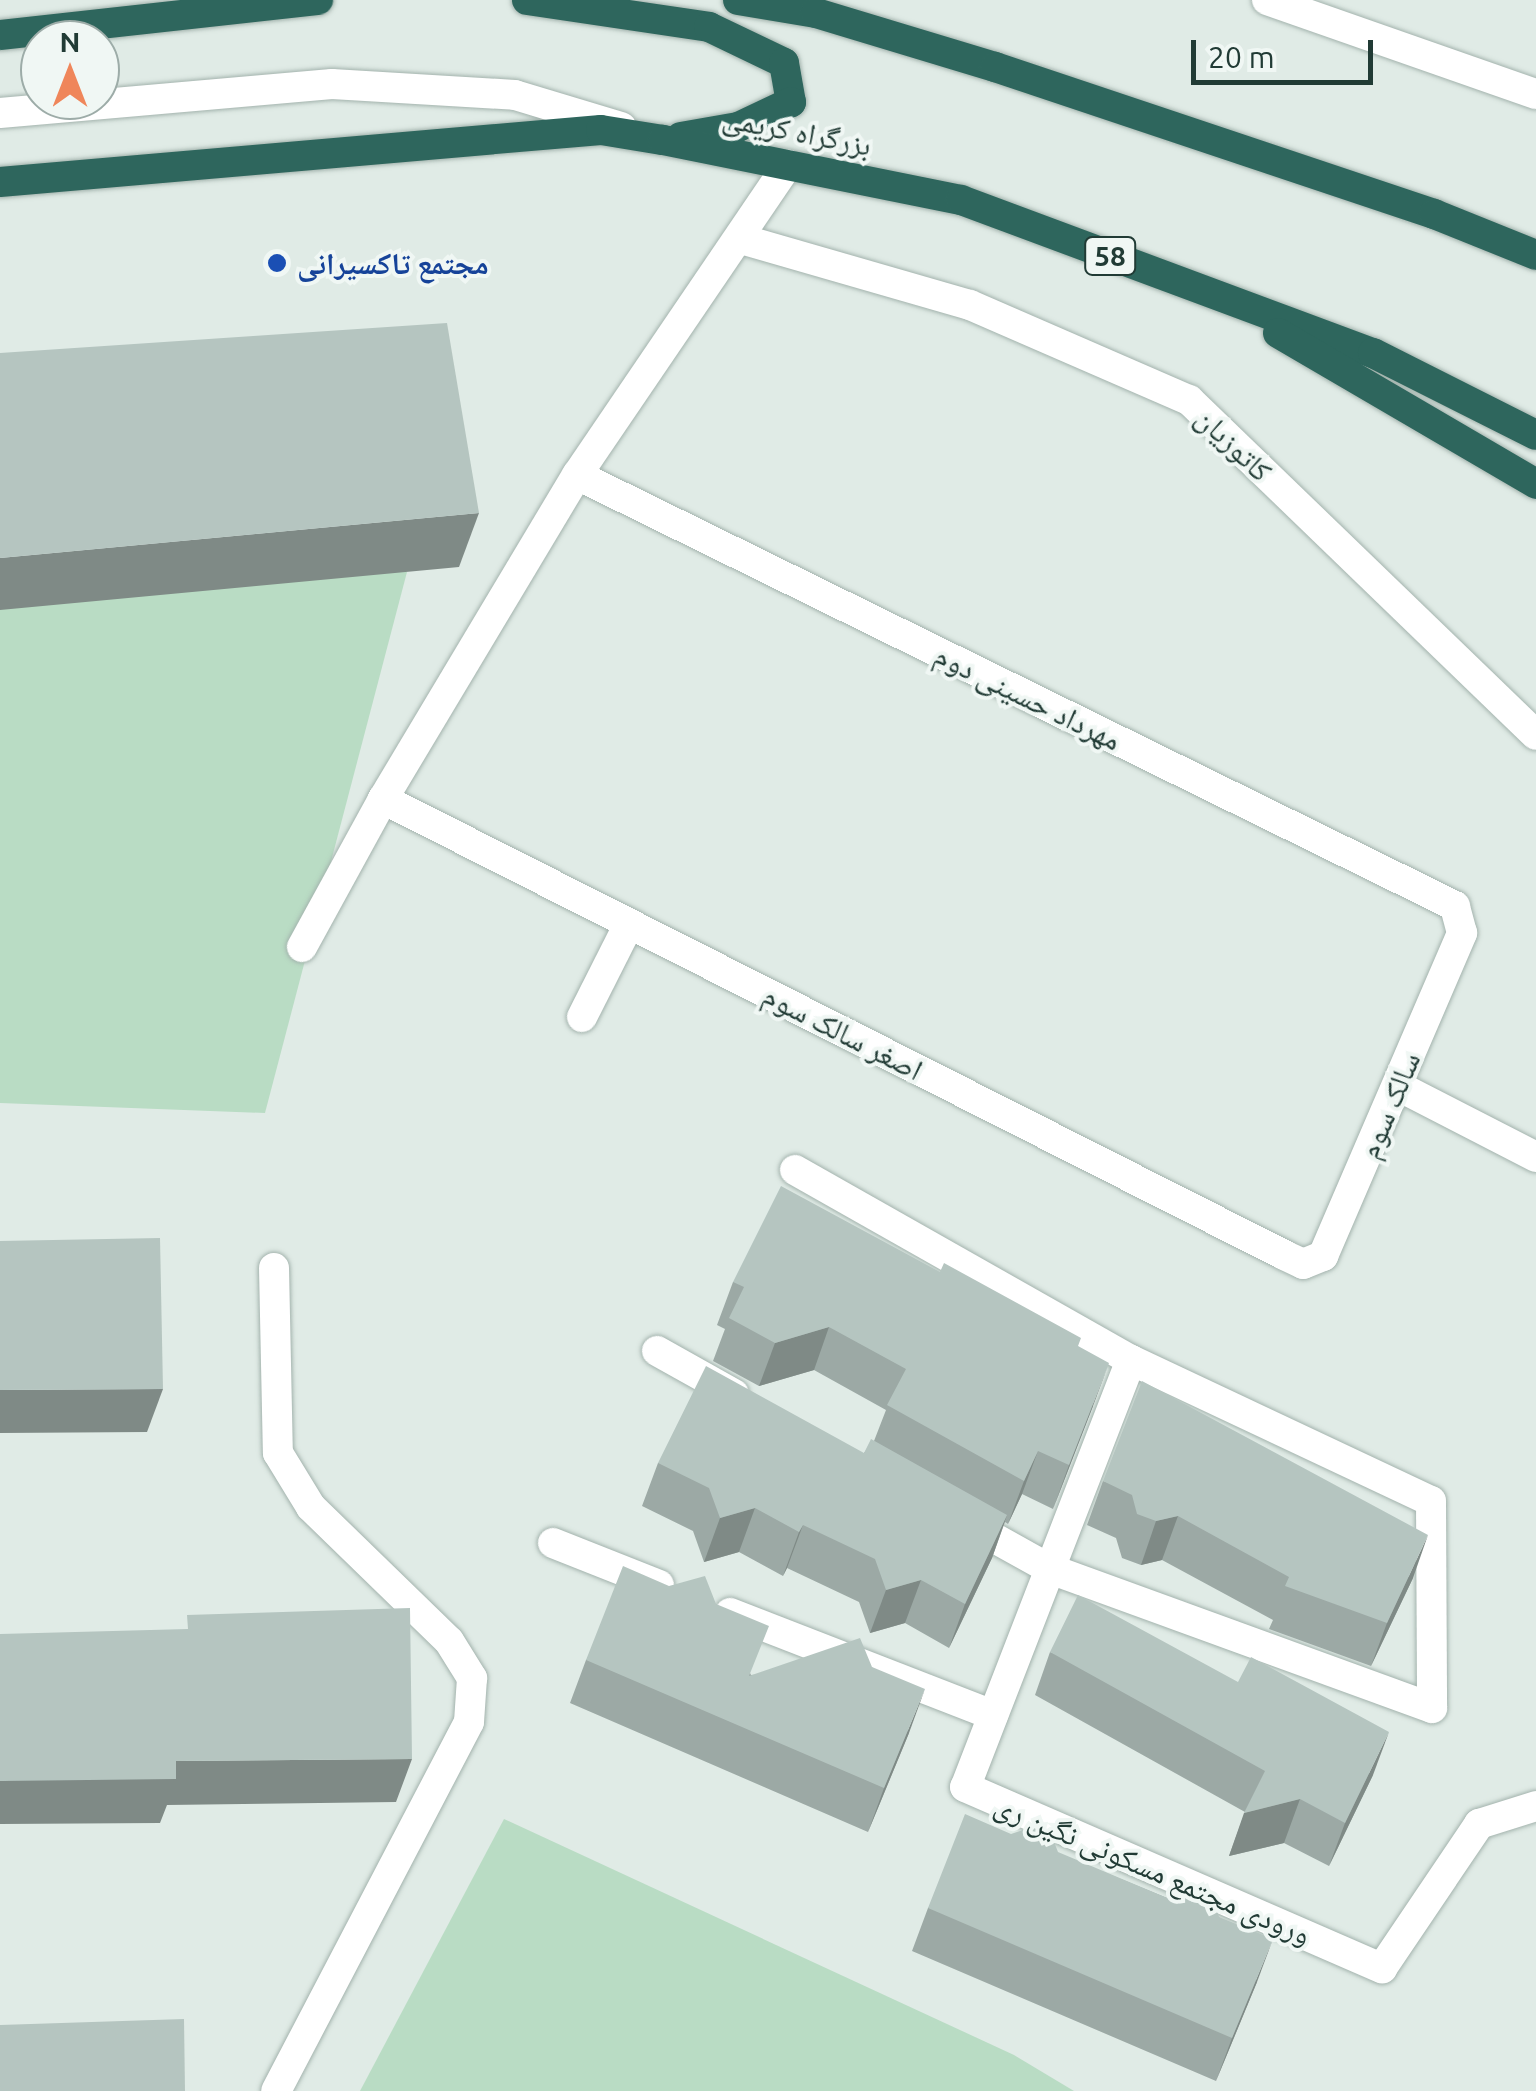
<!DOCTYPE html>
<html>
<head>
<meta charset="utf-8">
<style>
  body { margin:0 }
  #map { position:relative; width:1536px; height:2091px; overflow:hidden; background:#e0ebe6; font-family:Ubuntu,"Noto Naskh Arabic",sans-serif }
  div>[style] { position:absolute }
  .green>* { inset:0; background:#b9dcc4 }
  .roads { filter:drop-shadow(0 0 2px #a3b3ad) drop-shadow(0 0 2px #a3b3ad) }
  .lane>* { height:30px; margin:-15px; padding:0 15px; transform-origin:15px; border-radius:15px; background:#fff }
  .street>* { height:30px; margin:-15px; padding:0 15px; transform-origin:15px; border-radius:15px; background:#fff }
  .highway>* { height:30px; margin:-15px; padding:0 15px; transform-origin:15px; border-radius:15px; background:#2e665d }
  .wall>* { inset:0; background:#9ca9a5 }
  .shaded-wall>* { inset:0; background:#7f8a86 }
  .building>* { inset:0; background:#b5c5c0 }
  .dots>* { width:28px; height:28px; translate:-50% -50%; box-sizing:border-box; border:5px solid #f0f7f4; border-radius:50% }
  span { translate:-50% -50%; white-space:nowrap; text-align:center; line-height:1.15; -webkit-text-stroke:8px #f0f7f4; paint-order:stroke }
  .shield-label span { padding:2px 8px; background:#f0f7f4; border:2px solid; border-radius:8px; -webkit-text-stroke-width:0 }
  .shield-label { font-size:28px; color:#213b35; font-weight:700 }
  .street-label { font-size:30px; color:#213b35 }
  .transit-label { font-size:30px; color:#164399; font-weight:700 }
  .left { translate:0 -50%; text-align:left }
  .north { position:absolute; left:20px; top:20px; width:100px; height:100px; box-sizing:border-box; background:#f0f7f4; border:2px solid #9daca8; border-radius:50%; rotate:0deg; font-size:28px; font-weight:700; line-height:40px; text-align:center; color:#213b35 }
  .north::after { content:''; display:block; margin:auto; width:35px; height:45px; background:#ef865a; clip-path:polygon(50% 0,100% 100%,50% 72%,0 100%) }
  .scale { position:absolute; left:1191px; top:40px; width:182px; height:45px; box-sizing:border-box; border:5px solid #213b35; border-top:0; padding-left:12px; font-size:30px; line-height:35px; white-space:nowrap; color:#213b35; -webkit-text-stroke:8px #f0f7f4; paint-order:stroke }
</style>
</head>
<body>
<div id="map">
  <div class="green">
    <div style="clip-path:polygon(407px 572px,265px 1113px,0 1103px,0 575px)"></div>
    <div style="clip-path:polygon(504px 1819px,1014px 2055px,1074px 2091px,360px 2091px)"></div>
  </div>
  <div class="roads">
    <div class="lane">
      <div style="left:0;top:113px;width:333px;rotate:-5deg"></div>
      <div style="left:332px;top:84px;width:183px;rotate:3.4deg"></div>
      <div style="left:515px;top:95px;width:111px;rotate:16.8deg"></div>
      <div style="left:795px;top:1170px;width:386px;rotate:29.5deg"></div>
      <div style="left:1131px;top:1360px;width:331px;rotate:25.2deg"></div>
      <div style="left:1431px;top:1501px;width:207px;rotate:89.7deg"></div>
      <div style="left:1432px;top:1708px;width:407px;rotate:-160deg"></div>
      <div style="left:1050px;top:1569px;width:101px;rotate:-150.9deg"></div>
      <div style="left:657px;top:1351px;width:88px;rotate:29.2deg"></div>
      <div style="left:1131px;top:1360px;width:458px;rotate:111.2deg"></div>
      <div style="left:965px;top:1787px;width:455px;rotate:23.5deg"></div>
      <div style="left:1382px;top:1968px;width:174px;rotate:-56deg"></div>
      <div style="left:1479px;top:1824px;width:60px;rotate:-17.5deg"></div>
      <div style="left:553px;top:1543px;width:114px;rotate:21.6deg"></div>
      <div style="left:730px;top:1613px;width:282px;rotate:21.2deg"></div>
    </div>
    <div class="street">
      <div style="left:1267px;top:0;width:285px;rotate:19.3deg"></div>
      <div style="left:741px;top:239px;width:238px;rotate:16.1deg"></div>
      <div style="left:970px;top:305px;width:239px;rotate:23.5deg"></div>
      <div style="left:1189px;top:400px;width:482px;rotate:44deg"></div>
      <div style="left:383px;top:799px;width:1010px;rotate:26.84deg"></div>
      <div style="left:1284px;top:1255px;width:21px;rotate:25deg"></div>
      <div style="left:1303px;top:1264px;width:22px;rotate:-22deg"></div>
      <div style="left:1323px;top:1256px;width:352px;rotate:-66.7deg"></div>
      <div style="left:1462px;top:933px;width:28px;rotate:-105deg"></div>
      <div style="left:1455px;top:906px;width:978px;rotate:-153.85deg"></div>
      <div style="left:302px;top:947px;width:169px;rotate:-61.3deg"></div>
      <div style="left:383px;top:799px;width:378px;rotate:-59.1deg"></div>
      <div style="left:577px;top:475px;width:375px;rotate:-55.8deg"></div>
      <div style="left:582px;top:1017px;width:104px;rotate:-63.2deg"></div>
      <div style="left:1398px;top:1086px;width:155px;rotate:27.2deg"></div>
      <div style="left:274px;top:1268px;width:185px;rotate:88.8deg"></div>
      <div style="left:278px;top:1453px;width:63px;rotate:58.6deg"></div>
      <div style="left:311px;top:1507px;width:192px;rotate:44.2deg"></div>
      <div style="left:449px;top:1641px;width:44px;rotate:58.1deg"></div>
      <div style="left:472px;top:1678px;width:44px;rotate:93.9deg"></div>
      <div style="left:469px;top:1722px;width:416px;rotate:117.6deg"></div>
    </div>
    <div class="highway">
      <div style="left:527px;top:0;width:184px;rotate:8.4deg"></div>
      <div style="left:709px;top:27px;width:83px;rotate:25.6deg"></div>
      <div style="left:784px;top:63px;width:40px;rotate:80deg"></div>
      <div style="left:791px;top:102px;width:59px;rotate:154.7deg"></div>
      <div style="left:738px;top:127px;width:58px;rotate:170deg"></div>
      <div style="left:738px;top:0;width:79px;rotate:9.5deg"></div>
      <div style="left:816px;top:13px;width:187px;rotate:16.8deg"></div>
      <div style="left:995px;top:67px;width:463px;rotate:18.5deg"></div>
      <div style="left:1434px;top:214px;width:110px;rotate:21.9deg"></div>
      <div style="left:0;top:35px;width:320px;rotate:-6.3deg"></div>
      <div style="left:0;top:182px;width:603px;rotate:-4.95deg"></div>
      <div style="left:601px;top:130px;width:63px;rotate:9.2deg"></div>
      <div style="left:663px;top:140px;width:304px;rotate:11.4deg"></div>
      <div style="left:961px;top:200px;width:439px;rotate:20.4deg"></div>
      <div style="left:1373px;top:353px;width:182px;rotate:26.7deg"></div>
      <div style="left:1278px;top:333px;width:299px;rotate:30.3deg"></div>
    </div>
  </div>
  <div class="wall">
    <div style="clip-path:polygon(940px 1272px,1078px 1346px,1093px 1406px,1053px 1509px,1022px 1494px,1008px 1524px,1005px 1522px,992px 1558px,949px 1648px,905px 1623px,870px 1633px,859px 1602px,787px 1568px,783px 1576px,739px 1552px,704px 1562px,693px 1531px,642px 1506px,658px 1463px,864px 1453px,874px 1441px,886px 1410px,814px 1370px,759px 1386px,713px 1361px,725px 1329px,717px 1325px,733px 1282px)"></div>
    <div style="clip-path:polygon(1103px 1481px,1413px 1578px,1371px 1666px,1269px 1629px,1273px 1620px,1162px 1560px,1141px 1565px,1122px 1558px,1116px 1538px,1087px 1525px)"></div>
    <div style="clip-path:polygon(669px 1586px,716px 1604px,751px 1675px,872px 1667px,909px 1733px,868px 1832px,570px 1703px,586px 1660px)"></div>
    <div style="clip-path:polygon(1050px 1652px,1373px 1775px,1329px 1866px,1284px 1843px,1229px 1856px,1245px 1812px,1035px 1695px)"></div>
    <div style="clip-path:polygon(1011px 1834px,1172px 1900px,1219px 1917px,1257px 1982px,1216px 2081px,912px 1951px,928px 1908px)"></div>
  </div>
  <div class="shaded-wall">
    <div style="clip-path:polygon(479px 513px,459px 567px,0 610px,0 558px)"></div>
    <div style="clip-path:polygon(829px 1327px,814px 1370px,759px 1386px,775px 1343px)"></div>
    <div style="clip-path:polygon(1109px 1363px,1093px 1406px,1053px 1509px,1069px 1465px)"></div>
    <div style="clip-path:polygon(163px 1389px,147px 1432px,0 1433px,0 1390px)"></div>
    <div style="clip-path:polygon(1038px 1451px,1022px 1494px,1008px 1524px,1024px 1481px)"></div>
    <div style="clip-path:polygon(755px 1508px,739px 1552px,704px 1562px,720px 1518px)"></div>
    <div style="clip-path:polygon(1007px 1515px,992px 1558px,949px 1648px,965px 1604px)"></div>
    <div style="clip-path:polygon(1178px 1516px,1162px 1560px,1141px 1565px,1156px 1521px)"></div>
    <div style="clip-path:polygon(803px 1525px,787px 1568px,783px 1576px,799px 1532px)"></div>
    <div style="clip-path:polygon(1428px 1535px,1413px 1578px,1371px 1666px,1387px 1623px)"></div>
    <div style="clip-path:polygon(921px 1580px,905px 1623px,870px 1633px,886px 1590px)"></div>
    <div style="clip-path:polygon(925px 1689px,909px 1733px,868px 1832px,884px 1788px)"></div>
    <div style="clip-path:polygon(1389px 1732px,1373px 1775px,1329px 1866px,1345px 1823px)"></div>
    <div style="clip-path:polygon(412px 1759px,396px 1802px,167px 1805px,160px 1823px,0 1824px,0 1781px,176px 1761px)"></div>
    <div style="clip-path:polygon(1300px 1799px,1284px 1843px,1229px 1856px,1244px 1813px)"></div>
    <div style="clip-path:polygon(1273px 1939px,1257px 1982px,1216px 2081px,1232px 2038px)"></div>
  </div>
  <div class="building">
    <div style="clip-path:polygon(447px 323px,479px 513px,0 558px,0 353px)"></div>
    <div style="clip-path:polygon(781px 1186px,940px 1272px,944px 1263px,1081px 1338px,1078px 1346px,1109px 1363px,1069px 1465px,1038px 1451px,1024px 1481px,887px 1405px,906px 1369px,829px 1327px,775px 1343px,729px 1318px,744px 1287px,733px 1282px)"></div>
    <div style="clip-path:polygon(160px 1238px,163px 1389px,0 1390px,0 1241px)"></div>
    <div style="clip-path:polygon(706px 1366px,864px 1453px,871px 1439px,1007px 1515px,965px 1604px,921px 1580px,886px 1590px,875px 1559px,803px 1525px,799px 1532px,755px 1508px,720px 1518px,709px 1488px,658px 1463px)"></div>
    <div style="clip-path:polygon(1142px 1381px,1428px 1535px,1387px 1623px,1285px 1586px,1289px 1577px,1178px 1516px,1156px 1521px,1137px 1514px,1132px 1495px,1103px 1481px)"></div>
    <div style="clip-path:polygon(623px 1566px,669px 1586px,705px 1576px,716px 1604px,769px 1626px,749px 1676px,860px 1638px,872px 1667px,925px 1689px,884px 1788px,586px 1660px)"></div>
    <div style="clip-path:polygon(1078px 1595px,1238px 1682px,1251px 1657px,1389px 1732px,1345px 1823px,1300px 1799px,1244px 1813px,1265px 1771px,1050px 1652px)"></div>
    <div style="clip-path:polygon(410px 1608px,412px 1759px,176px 1761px,176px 1779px,0 1781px,0 1634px,188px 1629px,187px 1615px)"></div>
    <div style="clip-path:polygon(965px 1814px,1011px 1834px,1032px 1827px,1051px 1834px,1058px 1852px,1172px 1900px,1194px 1892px,1213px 1899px,1219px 1917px,1273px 1939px,1232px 2038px,928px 1908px)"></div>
    <div style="clip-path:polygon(184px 2019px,185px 2091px,0 2091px,0 2025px)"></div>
  </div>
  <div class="dots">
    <div style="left:277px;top:263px;background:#1a4fb4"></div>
  </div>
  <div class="shield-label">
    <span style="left:1110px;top:256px">58</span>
  </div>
  <div class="street-label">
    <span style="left:797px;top:131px;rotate:11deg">بزرگراه کریمی</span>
    <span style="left:1234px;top:444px;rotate:44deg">کاتوزیان</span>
    <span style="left:1028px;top:697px;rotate:26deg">مهرداد حسینی دوم</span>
    <span style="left:843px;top:1032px;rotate:27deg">اصغر سالک سوم</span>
    <span style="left:1389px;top:1105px;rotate:-67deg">سالک سوم</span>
    <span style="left:1153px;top:1869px;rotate:23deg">ورودی مجتمع مسکونی نگین ری</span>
  </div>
  <div class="transit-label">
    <span class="left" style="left:297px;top:263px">مجتمع تاکسیرانی</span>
  </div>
  <div class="north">N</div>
  <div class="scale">20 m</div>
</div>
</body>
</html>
